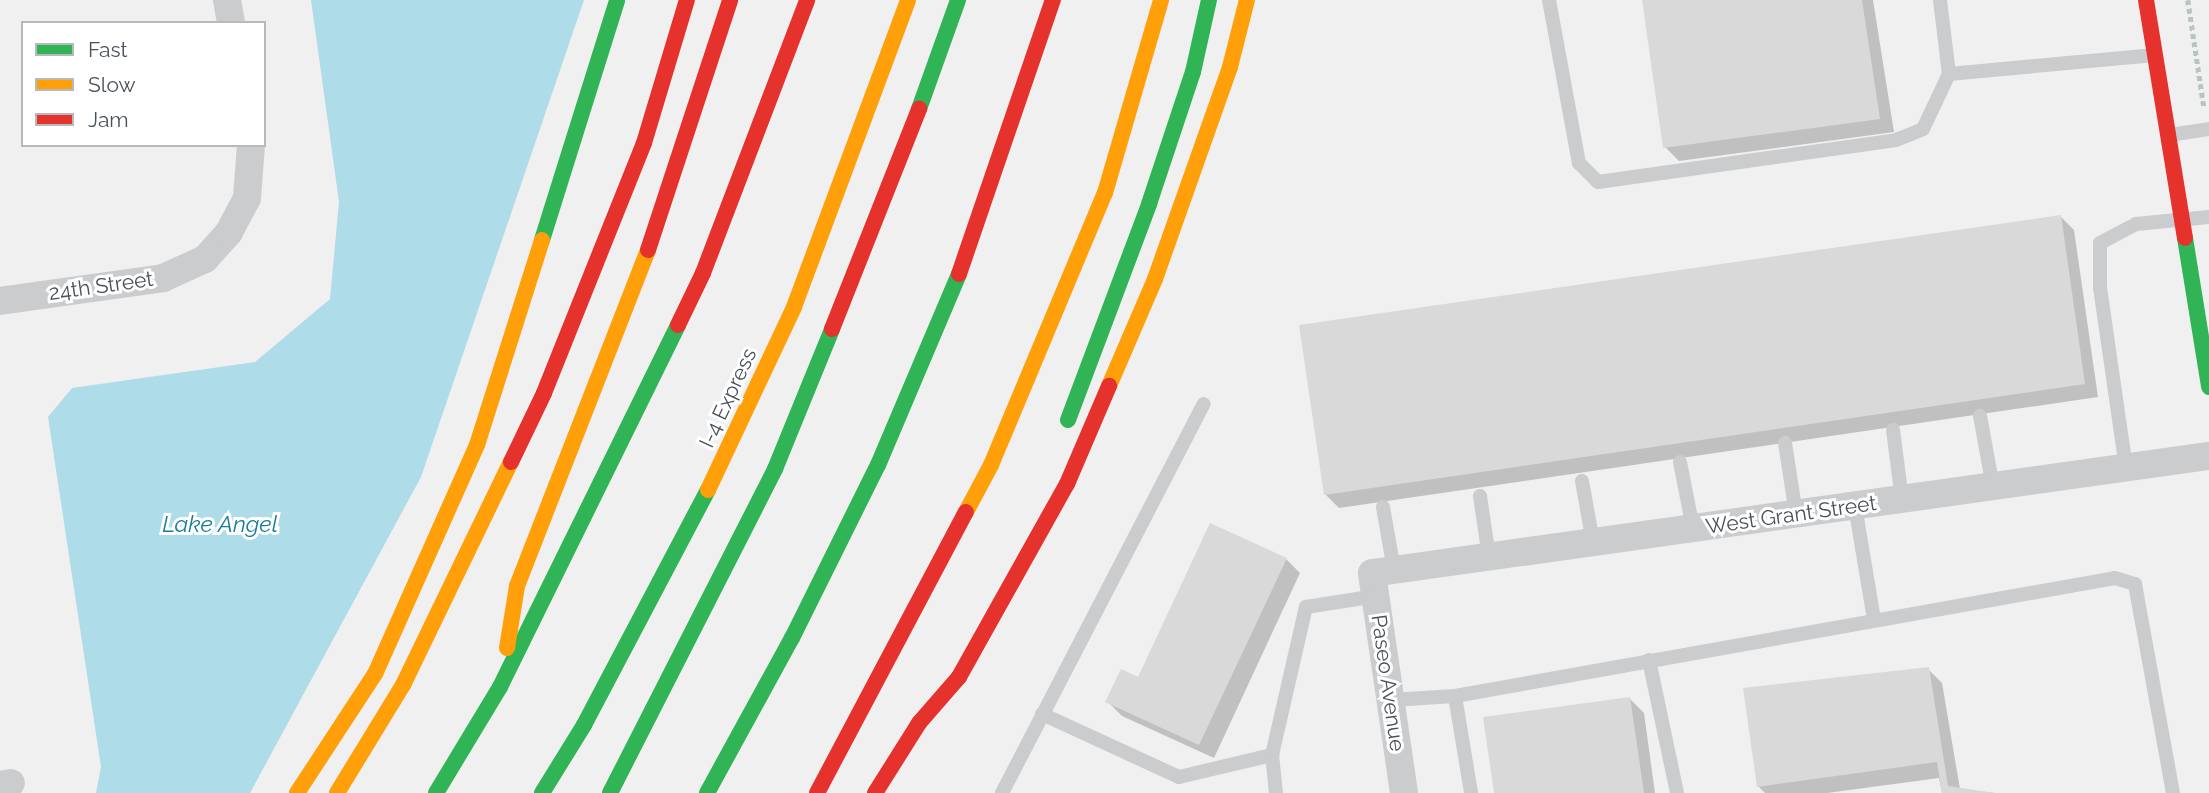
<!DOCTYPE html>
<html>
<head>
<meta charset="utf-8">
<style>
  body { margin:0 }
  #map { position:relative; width:2209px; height:793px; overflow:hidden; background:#f0f0f0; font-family:Raleway,sans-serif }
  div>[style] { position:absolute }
  .water>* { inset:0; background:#aedce9 }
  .shadow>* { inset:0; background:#0003 }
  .building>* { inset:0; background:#d9d9da }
  .path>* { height:4.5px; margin-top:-2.25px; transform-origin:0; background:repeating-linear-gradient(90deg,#b9c3c0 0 5px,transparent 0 8.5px) }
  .lane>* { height:14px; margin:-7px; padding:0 7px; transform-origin:7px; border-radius:7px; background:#caccce }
  .street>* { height:28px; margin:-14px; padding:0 14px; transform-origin:14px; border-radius:14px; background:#caccce }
  .fast>* { height:16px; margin:-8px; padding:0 8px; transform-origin:8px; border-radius:8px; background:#30b455 }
  .slow>* { height:16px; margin:-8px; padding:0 8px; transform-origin:8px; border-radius:8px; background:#ff9f0a }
  .jam>* { height:16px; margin:-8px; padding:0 8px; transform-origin:8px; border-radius:8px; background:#e5322d }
  span { translate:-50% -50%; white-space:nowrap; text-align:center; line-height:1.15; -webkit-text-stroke:6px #fff; paint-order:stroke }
  .street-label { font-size:21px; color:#48525b }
  .water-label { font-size:23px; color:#167e99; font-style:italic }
  .legend { position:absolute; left:21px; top:21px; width:245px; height:126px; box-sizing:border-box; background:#fff; border:2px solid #b6babd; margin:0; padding:9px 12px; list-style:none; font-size:21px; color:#48525b }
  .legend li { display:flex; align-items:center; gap:14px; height:35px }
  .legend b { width:35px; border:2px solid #b6babd }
</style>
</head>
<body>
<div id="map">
  <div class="water">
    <div style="clip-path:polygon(311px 0,584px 0,421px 477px,250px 793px,96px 793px,101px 767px,48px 417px,72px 388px,255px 362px,330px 299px,339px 202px)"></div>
  </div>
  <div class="shadow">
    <div style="clip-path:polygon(1644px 0,1873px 0,1894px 132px,1679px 161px,1665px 147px)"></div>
    <div style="clip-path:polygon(2060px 216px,2074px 230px,2098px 397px,1339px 508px,1325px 494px)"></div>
    <div style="clip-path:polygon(1286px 559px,1300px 573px,1214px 758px,1122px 716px,1108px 702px)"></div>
    <div style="clip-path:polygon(1928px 669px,1942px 683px,1960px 789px,1995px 793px,1942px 793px,1939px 778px,1827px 793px,1765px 793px,1758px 786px)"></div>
    <div style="clip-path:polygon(1629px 698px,1644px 713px,1655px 793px,1496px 793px)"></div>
  </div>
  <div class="building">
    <div style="clip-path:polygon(1642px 0,1862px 0,1880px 119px,1663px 148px)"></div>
    <div style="clip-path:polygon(2061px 215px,2085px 384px,1324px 495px,1299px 325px)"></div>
    <div style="clip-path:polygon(1210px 523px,1287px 558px,1199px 745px,1105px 702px,1121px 669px,1138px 677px)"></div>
    <div style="clip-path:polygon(1929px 667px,1948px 786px,1995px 793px,1942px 793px,1937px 762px,1757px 787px,1743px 688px)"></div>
    <div style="clip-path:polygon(1630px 697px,1644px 793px,1494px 793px,1483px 717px)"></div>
  </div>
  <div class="path">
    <div style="left:2188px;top:0;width:108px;rotate:81.5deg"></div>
  </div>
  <div class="lane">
    <div style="left:1549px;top:0;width:166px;rotate:79.6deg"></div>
    <div style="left:1579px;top:163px;width:27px;rotate:45deg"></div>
    <div style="left:1598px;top:182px;width:301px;rotate:-8deg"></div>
    <div style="left:1896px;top:140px;width:29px;rotate:-22deg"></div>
    <div style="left:1923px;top:129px;width:61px;rotate:-64.7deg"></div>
    <div style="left:1940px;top:0;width:75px;rotate:83.1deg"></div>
    <div style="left:1949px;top:74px;width:204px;rotate:-5.3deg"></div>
    <div style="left:2169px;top:135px;width:40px;rotate:-8.5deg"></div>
    <div style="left:1980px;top:416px;width:72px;rotate:79.6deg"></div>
    <div style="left:1893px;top:430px;width:70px;rotate:82.6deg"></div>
    <div style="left:1785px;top:443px;width:72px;rotate:81.2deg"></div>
    <div style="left:1680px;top:462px;width:67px;rotate:78.9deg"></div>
    <div style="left:2126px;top:468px;width:183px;rotate:-98.2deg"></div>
    <div style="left:2100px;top:287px;width:44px;rotate:-90deg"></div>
    <div style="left:2100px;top:243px;width:41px;rotate:-27.8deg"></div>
    <div style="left:2136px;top:224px;width:73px;rotate:-5.5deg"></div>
    <div style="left:1582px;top:481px;width:62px;rotate:79.8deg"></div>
    <div style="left:1480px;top:496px;width:62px;rotate:81.6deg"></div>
    <div style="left:1855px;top:506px;width:115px;rotate:80.5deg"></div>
    <div style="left:1383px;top:507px;width:64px;rotate:80.1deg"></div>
    <div style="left:1649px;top:660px;width:136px;rotate:78.1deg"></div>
    <div style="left:1455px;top:696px;width:98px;rotate:80.6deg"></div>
    <div style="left:1391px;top:700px;width:64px;rotate:-3.6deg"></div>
    <div style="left:1455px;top:696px;width:670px;rotate:-10.14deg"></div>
    <div style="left:2115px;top:578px;width:21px;rotate:17deg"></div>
    <div style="left:2135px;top:584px;width:212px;rotate:79.7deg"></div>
    <div style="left:1042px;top:714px;width:151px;rotate:24.7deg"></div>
    <div style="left:1179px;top:777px;width:96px;rotate:-13.3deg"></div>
    <div style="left:1002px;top:793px;width:438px;rotate:-62.6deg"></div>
    <div style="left:1276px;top:793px;width:38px;rotate:-96deg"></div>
    <div style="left:1272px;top:755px;width:152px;rotate:-77.1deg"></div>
    <div style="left:1306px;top:607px;width:71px;rotate:-8.9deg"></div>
  </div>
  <div class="street">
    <div style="left:227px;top:0;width:23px;rotate:80deg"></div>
    <div style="left:0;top:301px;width:165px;rotate:-8deg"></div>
    <div style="left:163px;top:278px;width:46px;rotate:-24.3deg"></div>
    <div style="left:205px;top:259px;width:36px;rotate:-48deg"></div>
    <div style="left:229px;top:232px;width:38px;rotate:-62deg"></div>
    <div style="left:247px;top:198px;width:53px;rotate:-85.7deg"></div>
    <div style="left:0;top:785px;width:11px;rotate:-10deg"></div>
    <div style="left:1404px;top:793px;width:222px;rotate:-98.3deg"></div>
    <div style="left:1372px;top:573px;width:845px;rotate:-7.96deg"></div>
  </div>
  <div class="fast">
    <div style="left:919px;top:109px;width:116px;rotate:-70.3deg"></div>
    <div style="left:2185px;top:238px;width:151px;rotate:80.8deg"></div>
    <div style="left:542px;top:240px;width:251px;rotate:-72.6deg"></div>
    <div style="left:1068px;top:420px;width:231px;rotate:-69.4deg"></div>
    <div style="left:1149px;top:204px;width:139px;rotate:-71.6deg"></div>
    <div style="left:1193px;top:72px;width:74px;rotate:-77.5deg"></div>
    <div style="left:436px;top:793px;width:124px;rotate:-58.9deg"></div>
    <div style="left:500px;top:687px;width:403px;rotate:-63.8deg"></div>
    <div style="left:542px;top:793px;width:80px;rotate:-58.3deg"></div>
    <div style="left:584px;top:725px;width:266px;rotate:-62.2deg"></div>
    <div style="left:610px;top:793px;width:364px;rotate:-63deg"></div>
    <div style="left:775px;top:469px;width:151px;rotate:-67.8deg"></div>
    <div style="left:707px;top:793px;width:177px;rotate:-61.3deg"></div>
    <div style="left:792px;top:638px;width:193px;rotate:-63.6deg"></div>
    <div style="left:878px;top:465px;width:207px;rotate:-67deg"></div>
  </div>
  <div class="slow">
    <div style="left:1109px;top:386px;width:116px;rotate:-66.7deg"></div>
    <div style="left:1155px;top:279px;width:225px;rotate:-70.5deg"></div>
    <div style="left:1230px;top:67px;width:69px;rotate:-75.8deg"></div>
    <div style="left:708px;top:490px;width:202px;rotate:-64.8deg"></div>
    <div style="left:794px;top:307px;width:327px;rotate:-69.6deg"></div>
    <div style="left:966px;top:512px;width:53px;rotate:-62deg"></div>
    <div style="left:991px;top:465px;width:295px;rotate:-67.3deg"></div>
    <div style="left:1105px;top:193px;width:201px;rotate:-73.8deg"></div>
    <div style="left:507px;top:648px;width:63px;rotate:-80.8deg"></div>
    <div style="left:517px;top:586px;width:361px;rotate:-68.7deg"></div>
    <div style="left:297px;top:793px;width:142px;rotate:-56.8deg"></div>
    <div style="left:375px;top:674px;width:251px;rotate:-66deg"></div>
    <div style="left:477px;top:445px;width:215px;rotate:-72.4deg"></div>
    <div style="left:337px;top:793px;width:127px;rotate:-58.6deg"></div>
    <div style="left:403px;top:685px;width:248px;rotate:-64.2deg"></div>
  </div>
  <div class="jam">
    <div style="left:2146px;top:0;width:241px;rotate:80.7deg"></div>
    <div style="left:648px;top:250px;width:263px;rotate:-71.8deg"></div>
    <div style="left:959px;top:274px;width:290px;rotate:-71.1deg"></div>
    <div style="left:678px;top:325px;width:58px;rotate:-64.3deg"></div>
    <div style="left:703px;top:273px;width:292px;rotate:-69.1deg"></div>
    <div style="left:832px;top:329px;width:237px;rotate:-68.4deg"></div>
    <div style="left:511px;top:462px;width:76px;rotate:-64.4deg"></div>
    <div style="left:544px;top:393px;width:269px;rotate:-68.2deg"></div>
    <div style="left:644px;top:143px;width:149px;rotate:-73.3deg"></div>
    <div style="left:817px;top:793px;width:318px;rotate:-62.1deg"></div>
    <div style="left:875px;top:793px;width:83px;rotate:-57.8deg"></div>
    <div style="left:919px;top:723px;width:61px;rotate:-49deg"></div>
    <div style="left:959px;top:677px;width:221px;rotate:-60.8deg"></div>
    <div style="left:1067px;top:484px;width:107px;rotate:-66.8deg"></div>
  </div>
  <div class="street-label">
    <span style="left:101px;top:286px;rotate:-8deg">24th Street</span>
    <span style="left:728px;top:398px;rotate:-65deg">I-4 Express</span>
    <span style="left:1791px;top:515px;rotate:-8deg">West Grant Street</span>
    <span style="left:1388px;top:683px;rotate:82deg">Paseo Avenue</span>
  </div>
  <div class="water-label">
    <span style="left:220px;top:524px">Lake Angel</span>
  </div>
  <ul class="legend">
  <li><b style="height:9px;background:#30b455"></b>Fast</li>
  <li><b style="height:9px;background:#ff9f0a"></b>Slow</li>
  <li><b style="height:9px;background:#e5322d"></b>Jam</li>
  </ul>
</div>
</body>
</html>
